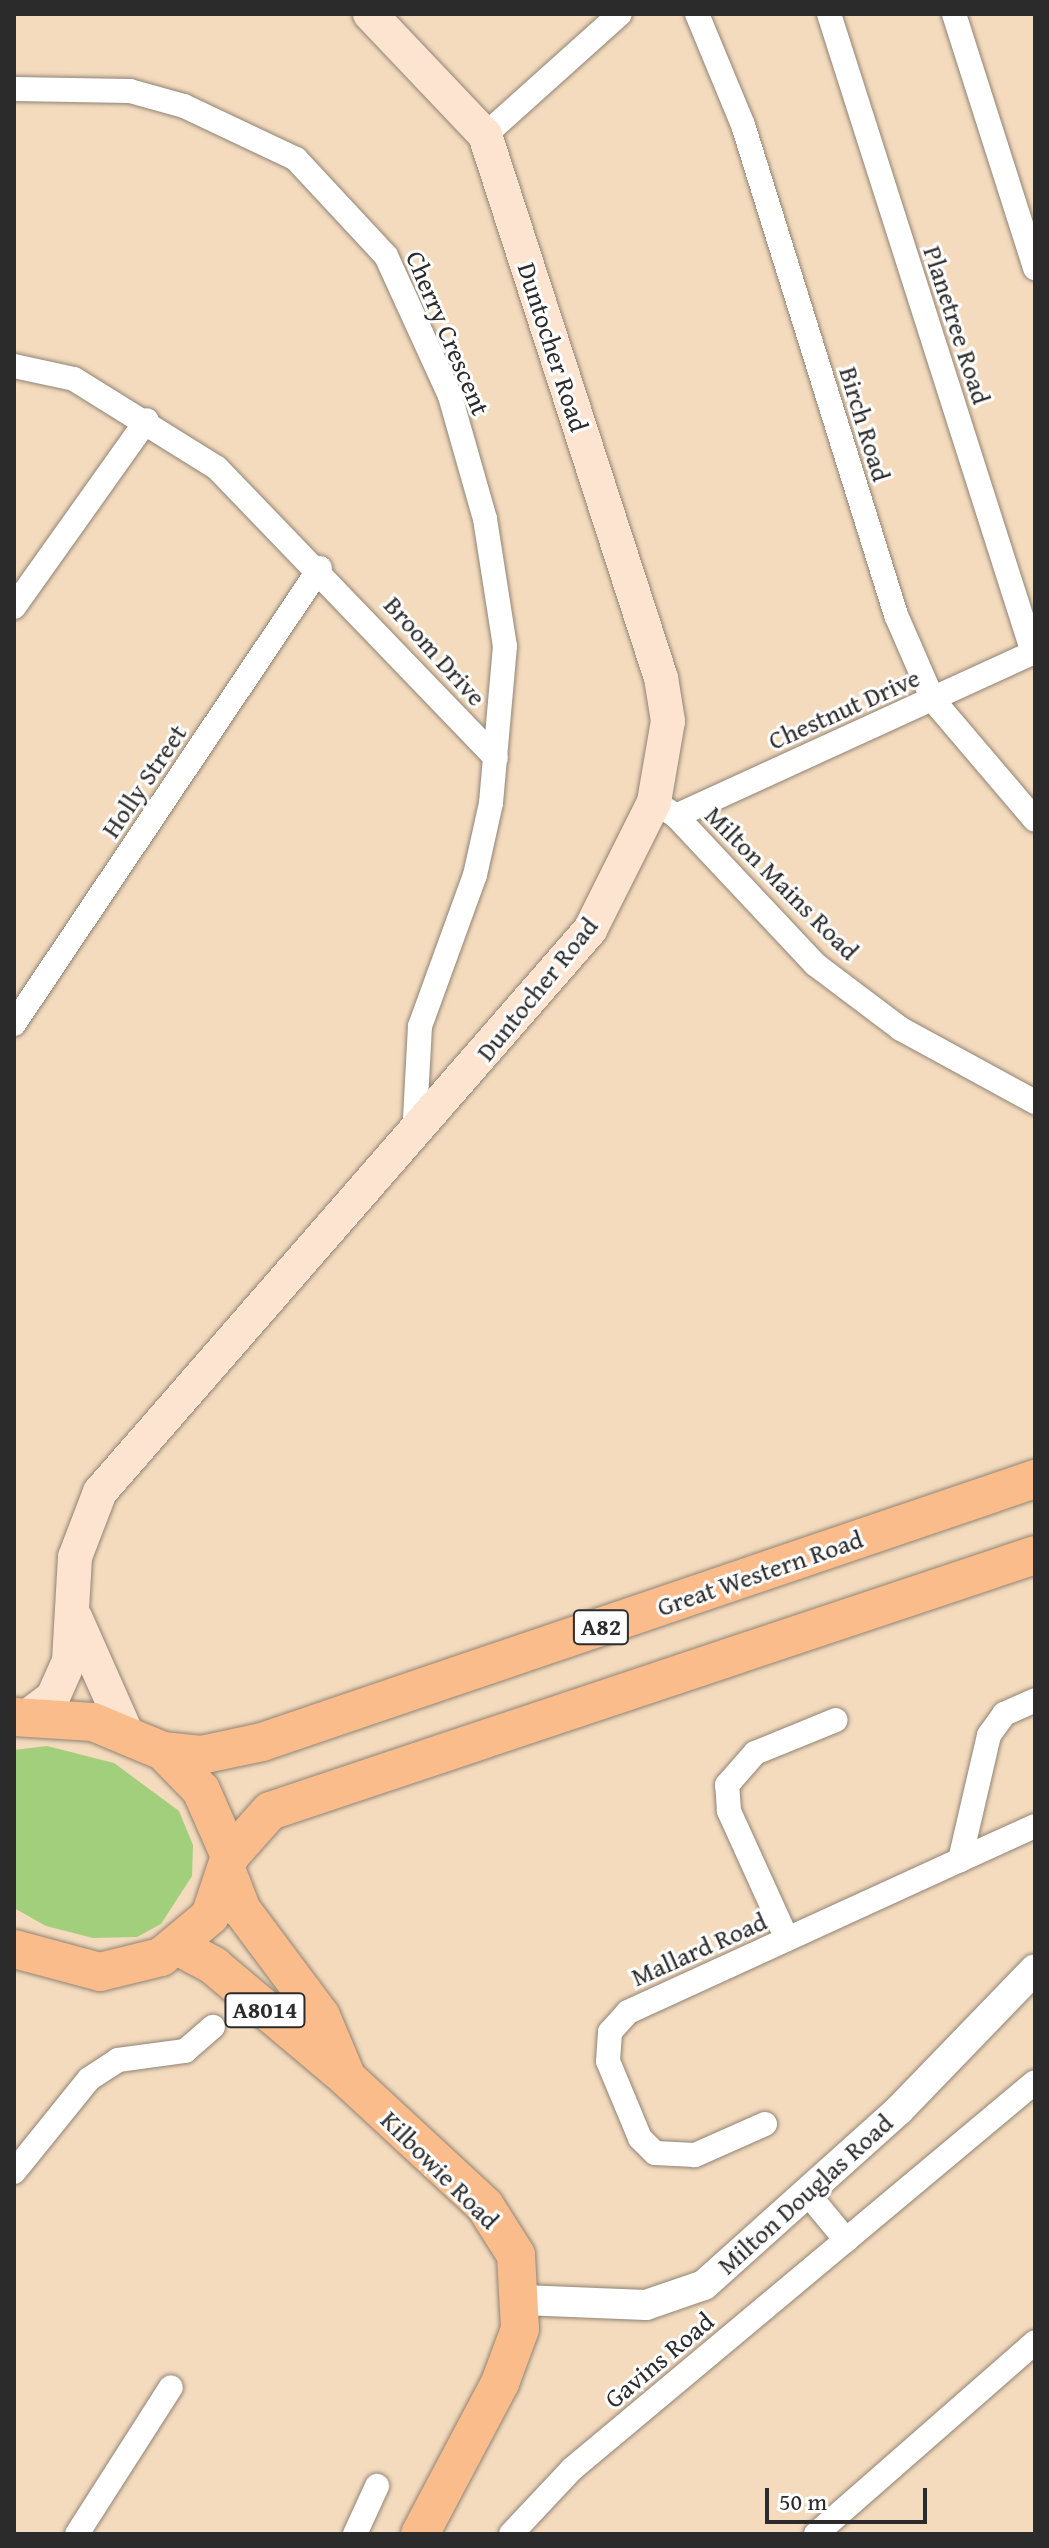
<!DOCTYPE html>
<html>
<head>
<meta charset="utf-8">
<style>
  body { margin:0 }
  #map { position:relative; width:1049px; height:2548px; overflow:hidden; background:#f4dbbe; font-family:"Gentium Book Plus",serif }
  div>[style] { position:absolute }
  .green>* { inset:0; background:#a2cf7c }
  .roads { filter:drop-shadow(0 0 2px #908374) drop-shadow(0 0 2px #908374) }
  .minor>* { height:24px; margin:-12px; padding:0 12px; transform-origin:12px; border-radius:12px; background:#fff }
  .tertiary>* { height:30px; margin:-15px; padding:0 15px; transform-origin:15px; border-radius:15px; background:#fff }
  .secondary>* { height:34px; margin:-17px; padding:0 17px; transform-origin:17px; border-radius:17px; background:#fde4d1 }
  .primary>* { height:38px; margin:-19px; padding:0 19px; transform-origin:19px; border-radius:19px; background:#fabc8b }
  span { translate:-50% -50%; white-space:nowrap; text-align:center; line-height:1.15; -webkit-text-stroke:6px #fff; paint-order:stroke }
  .shield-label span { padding:2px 6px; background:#fff; border:2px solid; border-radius:6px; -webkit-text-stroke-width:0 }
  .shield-label { font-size:24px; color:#2b2b2b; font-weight:700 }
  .street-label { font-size:26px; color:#2b2b2b }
  .frame { position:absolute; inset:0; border:16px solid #2b2b2b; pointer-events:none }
  .scale { position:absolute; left:765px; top:2488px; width:162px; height:36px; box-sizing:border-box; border:4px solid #2b2b2b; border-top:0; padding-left:10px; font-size:24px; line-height:28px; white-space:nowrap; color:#2b2b2b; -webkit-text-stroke:6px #fff; paint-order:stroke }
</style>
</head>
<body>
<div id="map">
  <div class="green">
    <div style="clip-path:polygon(47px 1746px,114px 1763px,179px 1811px,193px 1845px,192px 1876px,161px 1924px,137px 1937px,93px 1938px,46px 1926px,14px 1908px,14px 1750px)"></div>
  </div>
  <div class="roads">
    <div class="minor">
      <div style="left:697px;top:14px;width:120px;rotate:67.5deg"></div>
      <div style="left:743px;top:125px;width:513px;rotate:72.66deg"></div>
      <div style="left:896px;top:615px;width:93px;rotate:66.5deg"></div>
      <div style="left:933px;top:700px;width:157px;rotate:49.6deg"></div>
      <div style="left:829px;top:14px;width:671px;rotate:72.29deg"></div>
      <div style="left:954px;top:14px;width:267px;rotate:72.3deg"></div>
      <div style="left:14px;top:89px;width:116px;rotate:1deg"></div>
      <div style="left:130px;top:91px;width:56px;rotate:15.5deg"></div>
      <div style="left:184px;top:106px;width:124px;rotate:25.3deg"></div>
      <div style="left:296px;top:159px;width:132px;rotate:47.1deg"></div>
      <div style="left:386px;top:256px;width:154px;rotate:65.4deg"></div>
      <div style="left:450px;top:396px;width:128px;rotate:74.1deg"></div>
      <div style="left:485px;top:519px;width:129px;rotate:81.1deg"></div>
      <div style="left:505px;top:646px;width:158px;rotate:95.1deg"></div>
      <div style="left:491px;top:803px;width:74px;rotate:102.5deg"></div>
      <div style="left:475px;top:875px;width:161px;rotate:110deg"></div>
      <div style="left:420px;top:1026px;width:112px;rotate:93.1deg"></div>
      <div style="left:485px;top:135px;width:181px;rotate:-41.9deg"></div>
      <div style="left:14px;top:366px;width:61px;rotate:12.2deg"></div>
      <div style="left:74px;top:379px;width:168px;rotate:31.9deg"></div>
      <div style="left:217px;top:468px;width:402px;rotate:46.1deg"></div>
      <div style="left:14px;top:607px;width:229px;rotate:-54.6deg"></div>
      <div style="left:654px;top:802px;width:26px;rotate:32deg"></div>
      <div style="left:676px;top:816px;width:204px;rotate:46.8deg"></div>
      <div style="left:816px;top:965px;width:106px;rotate:37deg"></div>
      <div style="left:901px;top:1029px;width:153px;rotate:28.6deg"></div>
      <div style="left:676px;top:816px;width:395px;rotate:-24.6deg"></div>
      <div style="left:14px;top:1024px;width:549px;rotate:-56.14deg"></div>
      <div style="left:960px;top:1860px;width:82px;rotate:-24.4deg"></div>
      <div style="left:787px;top:1939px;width:141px;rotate:-114.4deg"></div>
      <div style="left:729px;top:1811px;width:26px;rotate:-94deg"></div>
      <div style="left:727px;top:1785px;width:43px;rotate:-48.8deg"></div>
      <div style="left:755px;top:1753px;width:87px;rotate:-22.2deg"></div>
      <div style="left:765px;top:2124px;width:77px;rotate:156.1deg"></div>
      <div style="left:695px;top:2155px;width:40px;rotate:-177.1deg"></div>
      <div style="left:655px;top:2153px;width:21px;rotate:-135deg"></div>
      <div style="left:640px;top:2138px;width:83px;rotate:-112.6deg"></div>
      <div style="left:608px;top:2061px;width:29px;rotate:-86deg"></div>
      <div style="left:610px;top:2032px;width:27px;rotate:-48deg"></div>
      <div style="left:628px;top:2012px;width:365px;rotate:-24.6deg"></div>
      <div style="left:960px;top:1860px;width:128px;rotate:-76.9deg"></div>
      <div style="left:989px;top:1735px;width:26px;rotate:-54deg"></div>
      <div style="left:1004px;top:1714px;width:34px;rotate:-24deg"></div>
      <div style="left:14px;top:2172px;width:119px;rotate:-51.1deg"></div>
      <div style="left:89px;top:2079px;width:35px;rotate:-33deg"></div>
      <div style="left:118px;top:2060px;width:68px;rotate:-7.7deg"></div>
      <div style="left:185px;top:2051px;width:37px;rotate:-41deg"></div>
      <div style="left:808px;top:2194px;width:60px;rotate:50.4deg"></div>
      <div style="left:77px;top:2534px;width:174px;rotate:-57.4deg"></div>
      <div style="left:355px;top:2534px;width:53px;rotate:-65.4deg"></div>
      <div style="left:511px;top:2534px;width:89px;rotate:-46.8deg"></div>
      <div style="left:572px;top:2469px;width:603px;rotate:-39.89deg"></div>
      <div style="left:816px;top:2534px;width:291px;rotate:-41.2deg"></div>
    </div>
    <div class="tertiary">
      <div style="left:522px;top:2300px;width:124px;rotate:2.3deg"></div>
      <div style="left:646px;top:2305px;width:61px;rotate:-19deg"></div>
      <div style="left:704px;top:2285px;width:263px;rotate:-41.9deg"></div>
      <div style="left:900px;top:2109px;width:194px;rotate:-46deg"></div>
    </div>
    <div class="secondary">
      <div style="left:75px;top:1617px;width:126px;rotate:66.1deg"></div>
      <div style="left:32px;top:1713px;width:26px;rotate:-37deg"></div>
      <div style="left:53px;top:1697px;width:39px;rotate:-66deg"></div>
      <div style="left:69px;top:1661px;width:104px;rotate:-86.7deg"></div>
      <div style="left:75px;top:1557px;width:70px;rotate:-69deg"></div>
      <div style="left:100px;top:1492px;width:746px;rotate:-48.92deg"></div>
      <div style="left:590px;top:930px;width:143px;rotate:-63.4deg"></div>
      <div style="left:654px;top:802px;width:82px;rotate:-80.2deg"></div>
      <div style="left:668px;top:721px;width:44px;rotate:-99.2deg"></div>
      <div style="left:661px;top:678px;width:571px;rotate:-107.96deg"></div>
      <div style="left:485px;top:135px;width:167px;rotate:-133.5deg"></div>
    </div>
    <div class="primary">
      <div style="left:14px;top:1717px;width:79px;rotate:3.6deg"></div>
      <div style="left:93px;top:1722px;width:76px;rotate:22.5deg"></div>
      <div style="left:163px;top:1751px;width:54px;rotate:45.7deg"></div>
      <div style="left:201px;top:1790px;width:72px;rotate:66.3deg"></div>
      <div style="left:230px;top:1856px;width:63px;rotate:108.4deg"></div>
      <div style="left:210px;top:1916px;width:64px;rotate:140.1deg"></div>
      <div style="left:161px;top:1957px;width:63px;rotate:166.2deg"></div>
      <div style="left:100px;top:1972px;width:89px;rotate:-165deg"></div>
      <div style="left:163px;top:1751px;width:38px;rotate:6deg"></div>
      <div style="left:201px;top:1755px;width:62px;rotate:-12deg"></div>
      <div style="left:262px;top:1742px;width:817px;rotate:-18.79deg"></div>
      <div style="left:230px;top:1856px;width:60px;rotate:-48.4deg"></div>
      <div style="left:270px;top:1811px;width:807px;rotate:-18.5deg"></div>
      <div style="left:228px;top:1874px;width:39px;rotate:69deg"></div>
      <div style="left:242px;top:1910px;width:132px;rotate:53.3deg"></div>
      <div style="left:321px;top:2016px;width:67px;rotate:67.2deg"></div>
      <div style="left:179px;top:1947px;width:40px;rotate:28deg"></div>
      <div style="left:214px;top:1966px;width:174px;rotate:40.1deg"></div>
      <div style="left:347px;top:2078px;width:188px;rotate:42.8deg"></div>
      <div style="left:485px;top:2206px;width:58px;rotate:57.7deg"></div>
      <div style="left:516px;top:2255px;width:74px;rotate:86.9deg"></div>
      <div style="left:520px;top:2329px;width:58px;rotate:110.3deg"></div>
      <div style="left:500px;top:2383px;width:171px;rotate:117.9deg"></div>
    </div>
  </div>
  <div class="shield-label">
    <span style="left:601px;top:1627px">A82</span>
    <span style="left:265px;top:2010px">A8014</span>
  </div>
  <div class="street-label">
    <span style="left:957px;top:325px;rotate:72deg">Planetree Road</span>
    <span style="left:448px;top:333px;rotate:67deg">Cherry Crescent</span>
    <span style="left:553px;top:347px;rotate:72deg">Duntocher Road</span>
    <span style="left:865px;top:424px;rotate:73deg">Birch Road</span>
    <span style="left:435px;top:651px;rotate:48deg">Broom Drive</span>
    <span style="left:844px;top:709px;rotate:-24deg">Chestnut Drive</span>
    <span style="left:144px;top:781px;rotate:-56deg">Holly Street</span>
    <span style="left:782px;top:883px;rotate:45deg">Milton Mains Road</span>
    <span style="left:537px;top:989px;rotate:-51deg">Duntocher Road</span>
    <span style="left:760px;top:1573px;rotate:-19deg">Great Western Road</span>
    <span style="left:699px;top:1949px;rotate:-24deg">Mallard Road</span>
    <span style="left:440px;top:2170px;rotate:45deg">Kilbowie Road</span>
    <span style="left:805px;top:2194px;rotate:-42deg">Milton Douglas Road</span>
    <span style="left:659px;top:2360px;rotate:-40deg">Gavins Road</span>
  </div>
  <div class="frame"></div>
  <div class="scale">50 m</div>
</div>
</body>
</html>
